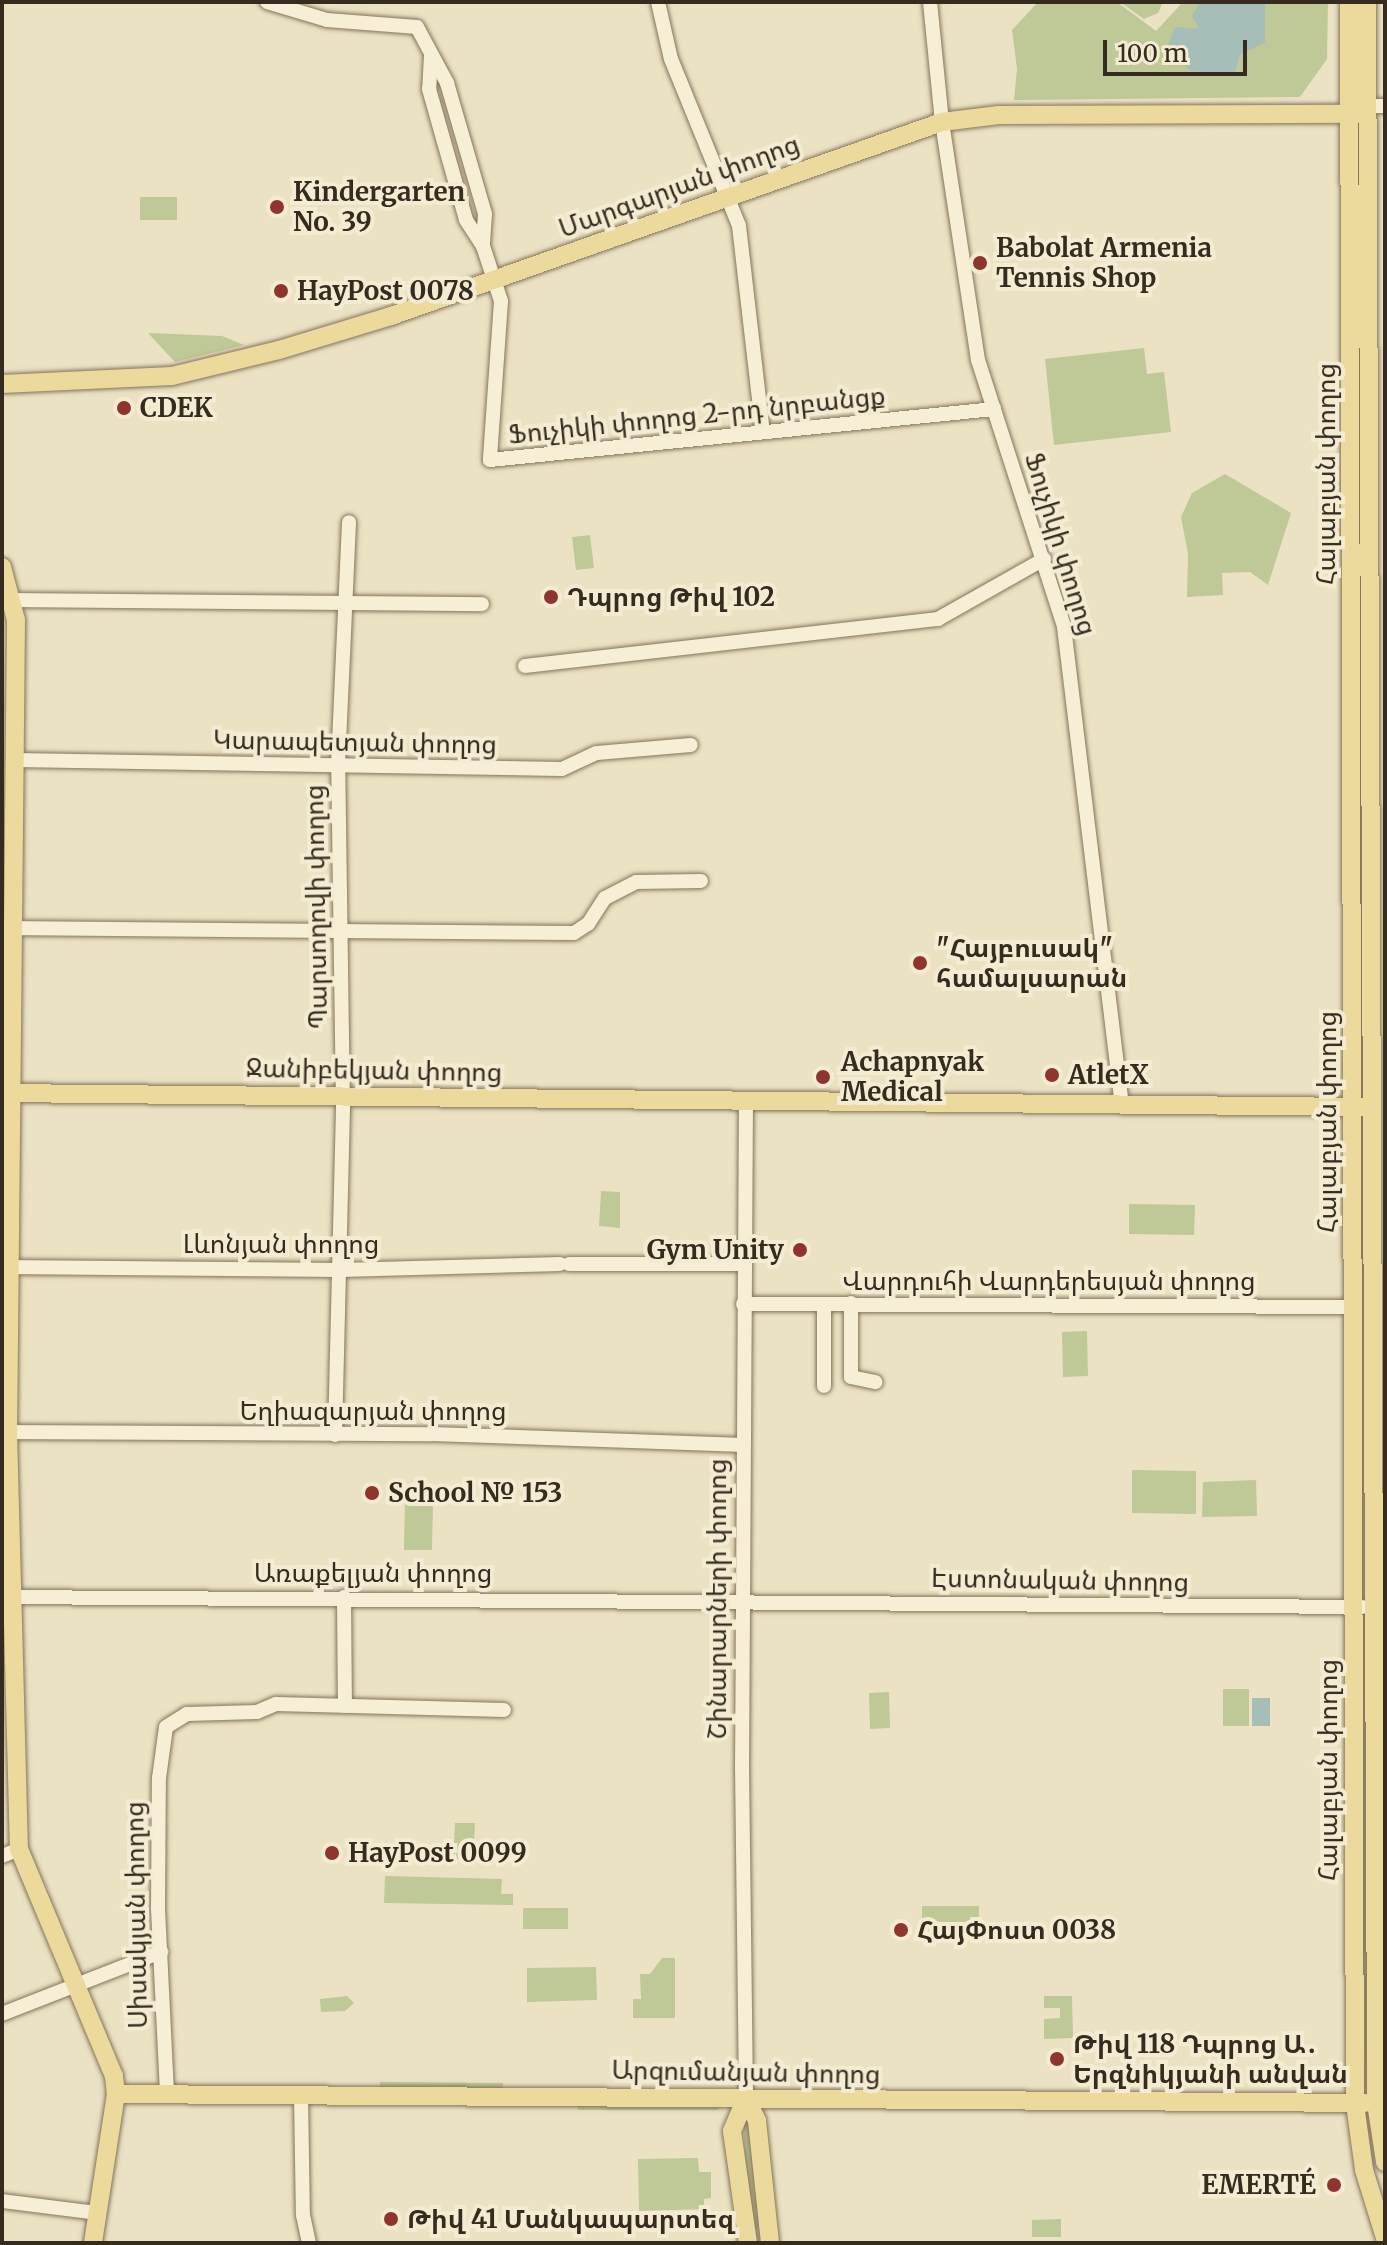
<!DOCTYPE html>
<html>
<head>
<meta charset="utf-8">
<style>
  body { margin:0 }
  #map { position:relative; width:1387px; height:2245px; overflow:hidden; background:#ebe2c3; font-family:Merriweather,"Noto Sans Armenian",serif }
  div>[style] { position:absolute }
  .green>* { inset:0; background:#bfc897 }
  .water>* { inset:0; background:#a5beb8 }
  .roads { filter:drop-shadow(0 0 2px #84745b) drop-shadow(0 0 2px #84745b) }
  .minor>* { height:14px; margin:-7px; padding:0 7px; transform-origin:7px; border-radius:7px; background:#f6efd5 }
  .major>* { height:18px; margin:-9px; padding:0 9px; transform-origin:9px; border-radius:9px; background:#ecd99c }
  .dots>* { width:22px; height:22px; translate:-50% -50%; box-sizing:border-box; border:4px solid #f3ecd2; border-radius:50% }
  span { translate:-50% -50%; white-space:nowrap; text-align:center; line-height:1.15; -webkit-text-stroke:8px #f3ecd2; paint-order:stroke }
  .street-label { font-size:26px; color:#352b1e }
  .poi-label { font-size:26px; color:#352b1e; font-weight:700 }
  .left { translate:0 -50%; text-align:left }
  .right { translate:-100% -50%; text-align:right }
  .frame { position:absolute; inset:0; border:4px solid #352b1e; pointer-events:none }
  .scale { position:absolute; left:1103px; top:40px; width:144px; height:36px; box-sizing:border-box; border:4px solid #352b1e; border-top:0; padding-left:10px; font-size:24px; line-height:28px; white-space:nowrap; color:#352b1e; -webkit-text-stroke:6px #f3ecd2; paint-order:stroke }
</style>
</head>
<body>
<div id="map">
  <div class="green">
    <div style="clip-path:polygon(1038px 2px,1117px 2px,1156px 31px,1183px 2px,1328px 2px,1327px 59px,1300px 97px,1014px 100px,1017px 69px,1012px 30px)"></div>
    <div style="clip-path:polygon(1120px 2px,1163px 2px,1158px 13px,1144px 19px)"></div>
    <div style="clip-path:polygon(140px 197px,177px 197px,177px 220px,140px 220px)"></div>
    <div style="clip-path:polygon(148px 333px,222px 336px,244px 345px,175px 362px)"></div>
    <div style="clip-path:polygon(1144px 348px,1147px 374px,1164px 372px,1171px 432px,1054px 445px,1045px 359px)"></div>
    <div style="clip-path:polygon(1225px 474px,1291px 513px,1268px 585px,1250px 572px,1222px 573px,1223px 595px,1187px 597px,1188px 554px,1181px 517px,1192px 493px)"></div>
    <div style="clip-path:polygon(590px 535px,594px 568px,576px 570px,572px 537px)"></div>
    <div style="clip-path:polygon(601px 1191px,620px 1192px,620px 1228px,599px 1226px)"></div>
    <div style="clip-path:polygon(1129px 1204px,1195px 1205px,1194px 1235px,1129px 1234px)"></div>
    <div style="clip-path:polygon(1087px 1331px,1088px 1376px,1063px 1377px,1062px 1332px)"></div>
    <div style="clip-path:polygon(1132px 1470px,1196px 1471px,1196px 1514px,1132px 1513px)"></div>
    <div style="clip-path:polygon(1256px 1480px,1257px 1516px,1202px 1517px,1203px 1482px)"></div>
    <div style="clip-path:polygon(405px 1502px,433px 1503px,432px 1550px,404px 1550px)"></div>
    <div style="clip-path:polygon(1223px 1689px,1249px 1689px,1249px 1726px,1223px 1726px)"></div>
    <div style="clip-path:polygon(889px 1692px,890px 1728px,870px 1729px,869px 1693px)"></div>
    <div style="clip-path:polygon(1364px 1697px,1371px 1931px,1366px 2070px,1362px 2010px)"></div>
    <div style="clip-path:polygon(455px 1823px,475px 1823px,473px 1859px,453px 1859px)"></div>
    <div style="clip-path:polygon(385px 1876px,502px 1879px,501px 1894px,513px 1894px,513px 1905px,384px 1903px)"></div>
    <div style="clip-path:polygon(922px 1906px,979px 1906px,979px 1931px,922px 1930px)"></div>
    <div style="clip-path:polygon(523px 1908px,568px 1908px,568px 1929px,523px 1929px)"></div>
    <div style="clip-path:polygon(662px 1958px,675px 1958px,675px 2018px,633px 2018px,633px 1999px,641px 1999px,640px 1974px,650px 1974px)"></div>
    <div style="clip-path:polygon(596px 1967px,597px 2000px,527px 2002px,527px 1968px)"></div>
    <div style="clip-path:polygon(347px 1996px,354px 2003px,345px 2011px,321px 2012px,320px 1999px)"></div>
    <div style="clip-path:polygon(1044px 1996px,1072px 1996px,1073px 2038px,1044px 2039px,1044px 2019px,1060px 2018px,1060px 2008px,1044px 2008px)"></div>
    <div style="clip-path:polygon(380px 2082px,503px 2083px,503px 2092px,380px 2091px)"></div>
    <div style="clip-path:polygon(577px 2104px,722px 2105px,717px 2110px,578px 2110px)"></div>
    <div style="clip-path:polygon(743px 2116px,751px 2122px,761px 2224px,753px 2232px,749px 2228px)"></div>
    <div style="clip-path:polygon(698px 2158px,699px 2172px,711px 2172px,711px 2198px,704px 2199px,704px 2209px,639px 2211px,638px 2159px)"></div>
    <div style="clip-path:polygon(1061px 2219px,1061px 2237px,1032px 2237px,1032px 2220px)"></div>
  </div>
  <div class="water">
    <div style="clip-path:polygon(1200px 2px,1265px 2px,1265px 42px,1240px 55px,1234px 76px,1191px 71px,1167px 48px,1175px 27px,1199px 29px,1192px 16px)"></div>
    <div style="clip-path:polygon(1252px 1698px,1270px 1698px,1270px 1726px,1252px 1726px)"></div>
  </div>
  <div class="roads">
    <div class="minor">
      <div style="left:267px;top:2px;width:63px;rotate:16.7deg"></div>
      <div style="left:327px;top:20px;width:90px;rotate:4.4deg"></div>
      <div style="left:417px;top:27px;width:64px;rotate:61.8deg"></div>
      <div style="left:447px;top:83px;width:136px;rotate:73.8deg"></div>
      <div style="left:485px;top:214px;width:32px;rotate:94deg"></div>
      <div style="left:658px;top:2px;width:58px;rotate:77.2deg"></div>
      <div style="left:671px;top:59px;width:180px;rotate:67.8deg"></div>
      <div style="left:739px;top:226px;width:207px;rotate:83.4deg"></div>
      <div style="left:930px;top:2px;width:121px;rotate:84.3deg"></div>
      <div style="left:942px;top:122px;width:241px;rotate:81.4deg"></div>
      <div style="left:978px;top:360px;width:281px;rotate:72.1deg"></div>
      <div style="left:1064px;top:627px;width:481px;rotate:83.1deg"></div>
      <div style="left:431px;top:55px;width:34px;rotate:93deg"></div>
      <div style="left:429px;top:89px;width:136px;rotate:74.2deg"></div>
      <div style="left:466px;top:220px;width:31px;rotate:57deg"></div>
      <div style="left:483px;top:246px;width:58px;rotate:71.9deg"></div>
      <div style="left:501px;top:301px;width:159px;rotate:94deg"></div>
      <div style="left:490px;top:460px;width:507px;rotate:-5.78deg"></div>
      <div style="left:1367px;top:106px;width:18px"></div>
      <div style="left:15px;top:600px;width:467px;rotate:0.5deg"></div>
      <div style="left:525px;top:666px;width:416px;rotate:-6.5deg"></div>
      <div style="left:938px;top:619px;width:122px;rotate:-29.5deg"></div>
      <div style="left:15px;top:760px;width:547px;rotate:0.94deg"></div>
      <div style="left:562px;top:769px;width:38px;rotate:-25deg"></div>
      <div style="left:597px;top:753px;width:94px;rotate:-4.9deg"></div>
      <div style="left:2px;top:928px;width:572px;rotate:0.5deg"></div>
      <div style="left:574px;top:933px;width:17px;rotate:-33deg"></div>
      <div style="left:588px;top:924px;width:31px;rotate:-57deg"></div>
      <div style="left:605px;top:898px;width:35px;rotate:-27deg"></div>
      <div style="left:636px;top:882px;width:65px;rotate:-0.9deg"></div>
      <div style="left:746px;top:1100px;width:666px;rotate:90.34deg"></div>
      <div style="left:742px;top:1766px;width:332px;rotate:89.3deg"></div>
      <div style="left:569px;top:1264px;width:175px"></div>
      <div style="left:2px;top:1267px;width:339px;rotate:0.5deg"></div>
      <div style="left:341px;top:1270px;width:219px;rotate:-1.6deg"></div>
      <div style="left:851px;top:1303px;width:74px;rotate:90deg"></div>
      <div style="left:851px;top:1377px;width:25px;rotate:12deg"></div>
      <div style="left:743px;top:1304px;width:611px;rotate:0.28deg"></div>
      <div style="left:824px;top:1304px;width:82px;rotate:90deg"></div>
      <div style="left:2px;top:1432px;width:429px;rotate:0.3deg"></div>
      <div style="left:431px;top:1434px;width:313px;rotate:2deg"></div>
      <div style="left:335px;top:1435px;width:326px;rotate:-88.6deg"></div>
      <div style="left:343px;top:1109px;width:344px;rotate:-90.8deg"></div>
      <div style="left:338px;top:765px;width:243px;rotate:-87.4deg"></div>
      <div style="left:2px;top:1597px;width:1360px;rotate:0.42deg"></div>
      <div style="left:344px;top:1597px;width:109px;rotate:89.5deg"></div>
      <div style="left:2px;top:1856px;width:18px;rotate:-22deg"></div>
      <div style="left:2px;top:2014px;width:171px;rotate:-21.3deg"></div>
      <div style="left:167px;top:2093px;width:186px;rotate:-92.8deg"></div>
      <div style="left:158px;top:1907px;width:129px;rotate:-89.6deg"></div>
      <div style="left:159px;top:1778px;width:51px;rotate:-82.2deg"></div>
      <div style="left:166px;top:1727px;width:25px;rotate:-32deg"></div>
      <div style="left:187px;top:1714px;width:70px;rotate:-1.6deg"></div>
      <div style="left:257px;top:1712px;width:21px;rotate:-23deg"></div>
      <div style="left:276px;top:1704px;width:228px;rotate:1.5deg"></div>
      <div style="left:301px;top:2094px;width:121px;rotate:89.1deg"></div>
      <div style="left:303px;top:2215px;width:29px;rotate:78deg"></div>
      <div style="left:2px;top:2201px;width:96px;rotate:7.2deg"></div>
    </div>
    <div class="major">
      <div style="left:1349px;top:2px;width:2102px;rotate:89.84deg"></div>
      <div style="left:1355px;top:2104px;width:67px;rotate:82.2deg"></div>
      <div style="left:1364px;top:2170px;width:71px;rotate:72.8deg"></div>
      <div style="left:1367px;top:2px;width:2101px;rotate:89.75deg"></div>
      <div style="left:1376px;top:2103px;width:60px;rotate:81.3deg"></div>
      <div style="left:2px;top:384px;width:170px;rotate:-2.7deg"></div>
      <div style="left:172px;top:376px;width:110px;rotate:-13.7deg"></div>
      <div style="left:279px;top:350px;width:117px;rotate:-16.9deg"></div>
      <div style="left:391px;top:316px;width:584px;rotate:-19.4deg"></div>
      <div style="left:942px;top:122px;width:57px;rotate:-7deg"></div>
      <div style="left:999px;top:115px;width:362px;rotate:-0.2deg"></div>
      <div style="left:2px;top:567px;width:55px;rotate:75.2deg"></div>
      <div style="left:16px;top:620px;width:812px;rotate:90.56deg"></div>
      <div style="left:8px;top:1432px;width:417px;rotate:88.5deg"></div>
      <div style="left:19px;top:1849px;width:246px;rotate:67.3deg"></div>
      <div style="left:114px;top:2076px;width:18px;rotate:84deg"></div>
      <div style="left:116px;top:2094px;width:151px;rotate:98.8deg"></div>
      <div style="left:2px;top:1093px;width:1363px;rotate:0.59deg"></div>
      <div style="left:116px;top:2094px;width:1249px;rotate:0.41deg"></div>
      <div style="left:746px;top:2098px;width:36px;rotate:113deg"></div>
      <div style="left:732px;top:2131px;width:113px;rotate:81.9deg"></div>
      <div style="left:746px;top:2098px;width:25px;rotate:64deg"></div>
      <div style="left:757px;top:2121px;width:123px;rotate:83.9deg"></div>
    </div>
  </div>
  <div class="dots">
    <div style="left:277px;top:207px;background:#8f352e"></div>
    <div style="left:980px;top:263px;background:#8f352e"></div>
    <div style="left:281px;top:291px;background:#8f352e"></div>
    <div style="left:124px;top:408px;background:#8f352e"></div>
    <div style="left:551px;top:597px;background:#8f352e"></div>
    <div style="left:920px;top:963px;background:#8f352e"></div>
    <div style="left:1052px;top:1075px;background:#8f352e"></div>
    <div style="left:823px;top:1077px;background:#8f352e"></div>
    <div style="left:800px;top:1250px;background:#8f352e"></div>
    <div style="left:372px;top:1493px;background:#8f352e"></div>
    <div style="left:332px;top:1853px;background:#8f352e"></div>
    <div style="left:901px;top:1930px;background:#8f352e"></div>
    <div style="left:1057px;top:2059px;background:#8f352e"></div>
    <div style="left:1334px;top:2185px;background:#8f352e"></div>
    <div style="left:391px;top:2219px;background:#8f352e"></div>
  </div>
  <div class="street-label">
    <span style="left:679px;top:186px;rotate:-20deg">Մարգարյան փողոց</span>
    <span style="left:697px;top:415px;rotate:-6deg">Ֆուչիկի փողոց 2-րդ նրբանցք</span>
    <span style="left:1326px;top:474px;rotate:-90deg">Հալաբյան փողոց</span>
    <span style="left:1061px;top:544px;rotate:73deg">Ֆուչիկի փողոց</span>
    <span style="left:355px;top:742px;rotate:1deg">Կարապետյան փողոց</span>
    <span style="left:316px;top:907px;rotate:-91deg">Պարսողովի փողոց</span>
    <span style="left:374px;top:1070px;rotate:1deg">Ջանիբեկյան փողոց</span>
    <span style="left:1327px;top:1122px;rotate:-90deg">Հալաբյան փողոց</span>
    <span style="left:281px;top:1244px">Լևոնյան փողոց</span>
    <span style="left:1049px;top:1281px">Վարդուհի Վարդերեսյան փողոց</span>
    <span style="left:373px;top:1411px">Եղիազարյան փողոց</span>
    <span style="left:373px;top:1573px">Առաքելյան փողոց</span>
    <span style="left:1060px;top:1580px;rotate:1deg">Էստոնական փողոց</span>
    <span style="left:717px;top:1599px;rotate:-90deg">Շինարարների փողոց</span>
    <span style="left:1328px;top:1770px;rotate:-90deg">Հալաբյան փողոց</span>
    <span style="left:136px;top:1915px;rotate:-91deg">Սիսակյան փողոց</span>
    <span style="left:746px;top:2072px;rotate:1deg">Արզումանյան փողոց</span>
  </div>
  <div class="poi-label">
    <span class="left" style="left:293px;top:207px">Kindergarten<br>No. 39</span>
    <span class="left" style="left:996px;top:263px">Babolat Armenia<br>Tennis Shop</span>
    <span class="left" style="left:297px;top:291px">HayPost 0078</span>
    <span class="left" style="left:140px;top:408px">CDEK</span>
    <span class="left" style="left:567px;top:597px">Դպրոց Թիվ 102</span>
    <span class="left" style="left:936px;top:963px">"Հայբուսակ"<br>համալսարան</span>
    <span class="left" style="left:841px;top:1077px">Achapnyak<br>Medical</span>
    <span class="left" style="left:1068px;top:1075px">AtletX</span>
    <span class="right" style="left:784px;top:1250px">Gym Unity</span>
    <span class="left" style="left:388px;top:1493px">School № 153</span>
    <span class="left" style="left:348px;top:1853px">HayPost 0099</span>
    <span class="left" style="left:917px;top:1930px">ՀայՓոստ 0038</span>
    <span class="left" style="left:1073px;top:2059px">Թիվ 118 Դպրոց Ա․<br>Երզնիկյանի անվան</span>
    <span class="right" style="left:1316px;top:2185px">EMERTÉ</span>
    <span class="left" style="left:407px;top:2219px">Թիվ 41 Մանկապարտեզ</span>
  </div>
  <div class="frame"></div>
  <div class="scale">100 m</div>
</div>
</body>
</html>
